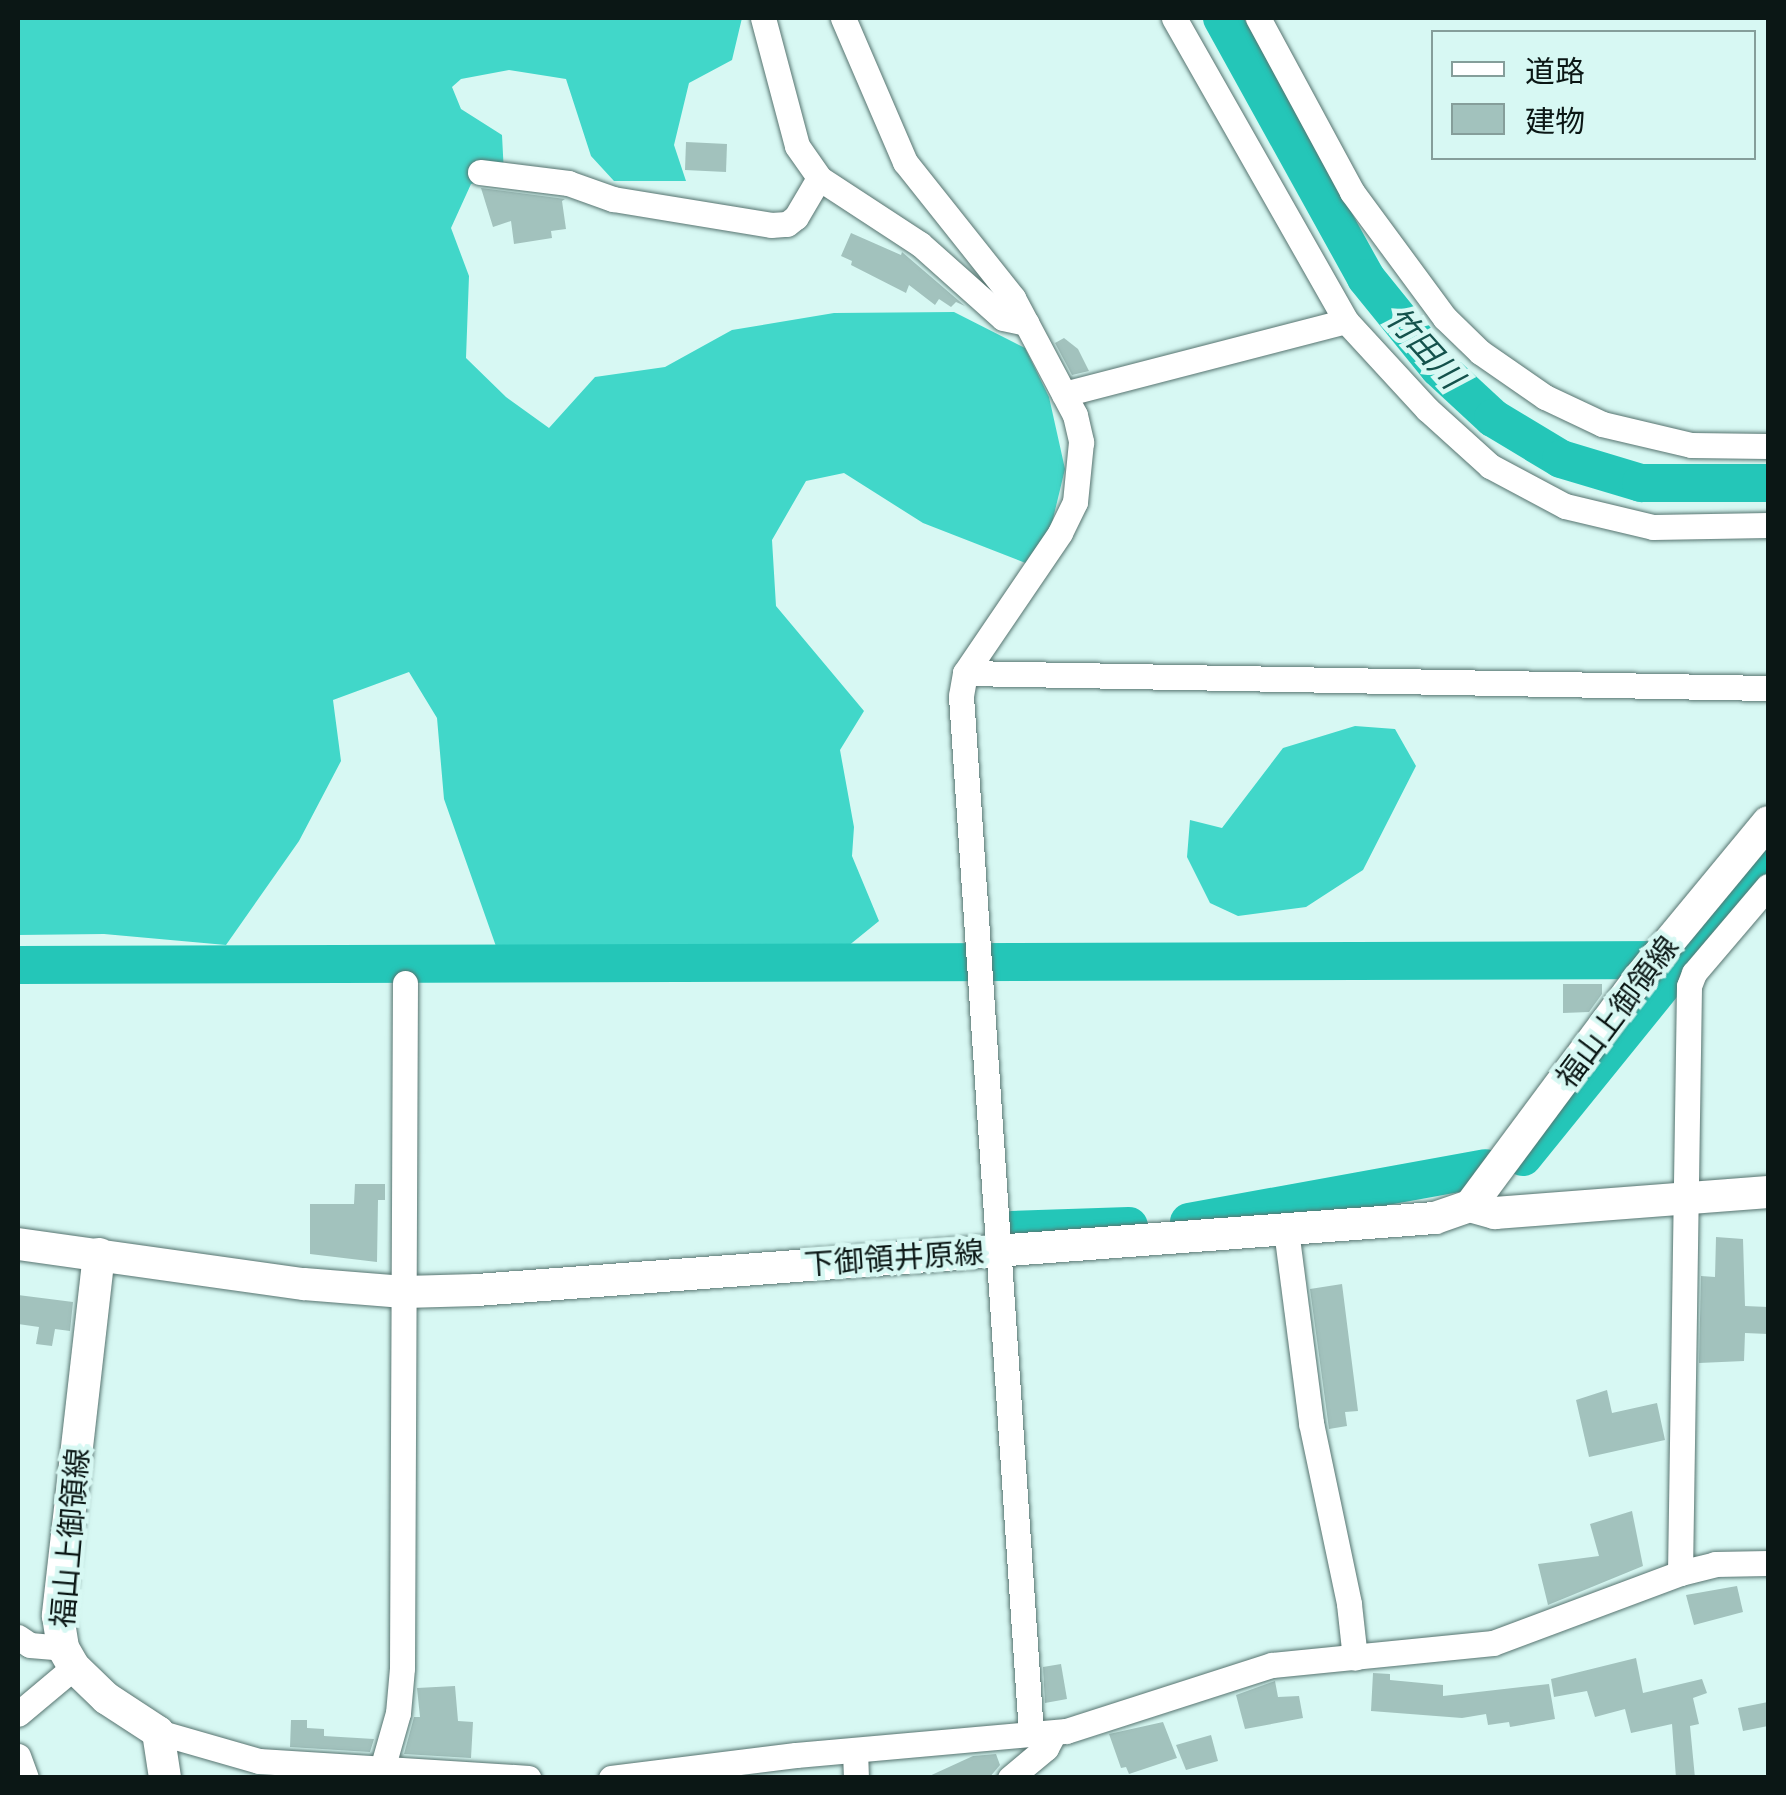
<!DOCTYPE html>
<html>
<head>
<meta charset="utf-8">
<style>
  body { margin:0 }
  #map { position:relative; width:1786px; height:1795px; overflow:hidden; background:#d7f8f3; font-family:Mulish,"Noto Sans JP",sans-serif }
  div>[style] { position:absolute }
  .forest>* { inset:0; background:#41d7c9 }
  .river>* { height:38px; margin:-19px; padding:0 19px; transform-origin:19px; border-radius:19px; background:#24c6b8 }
  .building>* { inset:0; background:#a2c2bd }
  .roads { filter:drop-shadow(0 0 2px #577470) drop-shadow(0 0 2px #577470) }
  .minor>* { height:25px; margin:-12.5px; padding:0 12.5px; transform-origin:12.5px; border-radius:12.5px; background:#fff }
  .major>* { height:32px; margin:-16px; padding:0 16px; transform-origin:16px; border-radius:16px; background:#fff }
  span { translate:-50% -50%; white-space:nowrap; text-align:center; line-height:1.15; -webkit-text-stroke:9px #d7f8f3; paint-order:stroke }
  .street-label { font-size:30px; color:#0b1715 }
  .water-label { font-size:32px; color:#14524c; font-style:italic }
  .frame { position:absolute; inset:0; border:20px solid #0b1715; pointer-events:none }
  .legend { position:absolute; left:1431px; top:30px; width:325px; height:130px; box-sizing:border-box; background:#d7f8f3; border:2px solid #859e9a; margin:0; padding:12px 18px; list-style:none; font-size:30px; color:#0b1715 }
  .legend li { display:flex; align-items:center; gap:20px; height:50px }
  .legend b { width:50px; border:2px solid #859e9a }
</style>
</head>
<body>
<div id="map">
  <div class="forest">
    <div style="clip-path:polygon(18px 18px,742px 18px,732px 60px,689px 83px,674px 145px,686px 181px,614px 181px,591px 156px,566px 79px,509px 70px,461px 79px,452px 87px,461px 109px,502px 135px,504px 174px,471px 184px,451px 228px,469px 276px,466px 358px,506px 397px,549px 428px,595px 377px,665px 367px,732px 330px,834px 313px,954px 312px,1025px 348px,1049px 397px,1065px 469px,1051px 527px,1028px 564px,923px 523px,844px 473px,806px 481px,772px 540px,776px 606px,864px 711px,840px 750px,854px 827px,852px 856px,879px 921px,842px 951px,498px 952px,444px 799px,437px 718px,409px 672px,333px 700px,341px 761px,299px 841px,226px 945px,104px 934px,18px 935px)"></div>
    <div style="clip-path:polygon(1355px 726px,1395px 729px,1416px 766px,1363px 870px,1306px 907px,1238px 916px,1210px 903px,1187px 857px,1190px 820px,1222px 828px,1283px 748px)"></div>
  </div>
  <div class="river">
    <div style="left:1222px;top:18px;width:297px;rotate:61deg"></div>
    <div style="left:1366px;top:278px;width:116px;rotate:51deg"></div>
    <div style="left:1439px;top:368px;width:74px;rotate:42.8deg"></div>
    <div style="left:1493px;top:418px;width:79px;rotate:31.1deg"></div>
    <div style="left:1561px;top:459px;width:84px;rotate:16.7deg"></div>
    <div style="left:1641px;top:483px;width:127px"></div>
    <div style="left:18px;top:965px;width:1660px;rotate:-0.17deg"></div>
    <div style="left:1523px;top:1157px;width:390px;rotate:-51deg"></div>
    <div style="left:1189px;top:1222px;width:301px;rotate:-10.3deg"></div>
    <div style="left:1012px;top:1230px;width:117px;rotate:-2deg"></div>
  </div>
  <div class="building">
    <div style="clip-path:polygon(686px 142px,727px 144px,726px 172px,685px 170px)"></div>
    <div style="clip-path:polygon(481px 188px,565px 199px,562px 201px,566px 229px,551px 231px,552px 238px,514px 244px,511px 221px,493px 227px)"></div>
    <div style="clip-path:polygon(851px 233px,901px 255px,902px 252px,965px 306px,956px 302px,951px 307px,939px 299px,935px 305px,909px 285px,906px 293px,851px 265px,852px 261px,841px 256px)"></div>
    <div style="clip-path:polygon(1064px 338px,1078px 349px,1089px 371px,1072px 375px,1055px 343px)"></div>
    <div style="clip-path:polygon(1563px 984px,1602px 984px,1602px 994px,1589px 1012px,1563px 1013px)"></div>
    <div style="clip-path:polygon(355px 1184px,385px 1184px,385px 1200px,378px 1200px,377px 1262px,310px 1254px,310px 1204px,354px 1204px)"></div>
    <div style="clip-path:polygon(1716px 1237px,1743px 1239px,1745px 1306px,1768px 1307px,1768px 1334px,1745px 1333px,1744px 1361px,1699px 1363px,1701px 1276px,1715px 1277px)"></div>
    <div style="clip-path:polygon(1342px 1284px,1358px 1411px,1345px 1412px,1347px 1426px,1329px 1429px,1310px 1289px)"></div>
    <div style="clip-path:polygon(18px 1295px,73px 1302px,70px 1331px,55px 1329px,52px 1346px,36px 1344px,39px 1327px,18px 1324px)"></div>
    <div style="clip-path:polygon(1607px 1390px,1612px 1413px,1657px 1403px,1665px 1440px,1589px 1457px,1576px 1400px)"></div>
    <div style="clip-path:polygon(1632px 1511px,1643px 1566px,1548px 1605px,1538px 1564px,1599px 1556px,1590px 1524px)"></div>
    <div style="clip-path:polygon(1737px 1586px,1743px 1612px,1694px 1625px,1686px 1595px)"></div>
    <div style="clip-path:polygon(1636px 1658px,1643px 1693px,1702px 1679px,1707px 1693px,1693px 1698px,1699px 1724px,1690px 1726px,1695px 1778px,1676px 1778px,1672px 1724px,1631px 1733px,1625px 1709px,1595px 1717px,1587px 1691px,1554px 1697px,1551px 1679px)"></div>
    <div style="clip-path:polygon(1061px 1664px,1067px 1699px,1045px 1703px,1043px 1667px)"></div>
    <div style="clip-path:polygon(1373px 1673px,1390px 1674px,1390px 1680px,1443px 1685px,1443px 1696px,1549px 1684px,1555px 1719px,1510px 1727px,1509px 1722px,1488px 1725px,1486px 1714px,1462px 1718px,1371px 1711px)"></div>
    <div style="clip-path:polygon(1275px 1681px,1278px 1697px,1299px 1696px,1303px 1718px,1245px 1729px,1236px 1695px)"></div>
    <div style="clip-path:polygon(455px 1686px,458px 1721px,473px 1722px,471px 1758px,404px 1754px,414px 1717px,420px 1717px,417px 1688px)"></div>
    <div style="clip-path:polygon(1768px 1702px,1768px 1726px,1743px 1731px,1738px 1708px)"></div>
    <div style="clip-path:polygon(291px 1720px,307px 1720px,307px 1728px,324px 1729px,324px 1736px,374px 1739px,370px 1752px,290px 1747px)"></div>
    <div style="clip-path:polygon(1163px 1722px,1177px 1758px,1129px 1774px,1126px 1767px,1121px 1768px,1109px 1734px)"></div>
    <div style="clip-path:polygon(1211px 1735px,1218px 1761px,1186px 1770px,1176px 1745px)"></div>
    <div style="clip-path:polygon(996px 1754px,1000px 1765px,989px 1778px,925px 1778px,973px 1756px)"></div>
  </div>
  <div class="roads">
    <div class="minor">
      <div style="left:763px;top:18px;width:132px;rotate:75.1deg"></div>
      <div style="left:797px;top:146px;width:39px;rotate:55deg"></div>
      <div style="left:819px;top:178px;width:121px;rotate:33.2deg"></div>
      <div style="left:920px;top:244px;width:111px;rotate:41.7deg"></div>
      <div style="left:1003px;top:318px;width:24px;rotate:12deg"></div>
      <div style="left:843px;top:18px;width:157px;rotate:66.7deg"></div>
      <div style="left:905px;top:162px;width:174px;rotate:51.5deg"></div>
      <div style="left:1013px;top:298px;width:132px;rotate:62.1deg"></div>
      <div style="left:1075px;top:415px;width:28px;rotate:77deg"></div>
      <div style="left:1081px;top:442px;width:60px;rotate:95.7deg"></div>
      <div style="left:1075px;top:502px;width:34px;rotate:116deg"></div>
      <div style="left:1060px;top:533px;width:169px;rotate:124.2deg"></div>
      <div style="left:965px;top:673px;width:23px;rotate:100deg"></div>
      <div style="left:961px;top:696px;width:1040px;rotate:86.14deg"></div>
      <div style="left:1174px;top:18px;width:348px;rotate:60.4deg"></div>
      <div style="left:1346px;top:321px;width:120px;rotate:47.4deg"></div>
      <div style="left:1427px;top:409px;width:85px;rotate:42.1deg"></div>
      <div style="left:1490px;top:466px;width:85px;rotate:28.1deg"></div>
      <div style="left:1565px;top:506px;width:90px;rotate:13.4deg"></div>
      <div style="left:1653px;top:527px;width:115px;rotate:-1deg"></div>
      <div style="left:1258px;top:18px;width:198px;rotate:61.6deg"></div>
      <div style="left:1352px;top:192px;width:157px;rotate:53.6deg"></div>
      <div style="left:1445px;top:318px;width:49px;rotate:44.2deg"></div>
      <div style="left:1480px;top:352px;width:79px;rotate:34.7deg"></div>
      <div style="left:1545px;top:397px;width:63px;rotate:25.3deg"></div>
      <div style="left:1602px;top:424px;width:91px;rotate:13.3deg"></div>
      <div style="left:1691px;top:445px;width:77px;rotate:0.7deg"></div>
      <div style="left:480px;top:172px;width:89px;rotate:7.1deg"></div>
      <div style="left:568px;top:183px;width:48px;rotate:19.6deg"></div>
      <div style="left:613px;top:199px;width:160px;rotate:9.3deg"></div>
      <div style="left:771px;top:225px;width:16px;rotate:-4deg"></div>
      <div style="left:787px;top:224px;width:11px;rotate:-38deg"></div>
      <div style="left:796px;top:217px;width:45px;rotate:-59.5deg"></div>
      <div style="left:1064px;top:394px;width:291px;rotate:-14.5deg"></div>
      <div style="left:965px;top:673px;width:803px;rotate:1.07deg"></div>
      <div style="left:1286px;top:1230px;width:195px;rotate:82.6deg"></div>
      <div style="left:1311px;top:1423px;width:185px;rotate:78.1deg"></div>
      <div style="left:1349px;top:1604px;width:54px;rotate:83.7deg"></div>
      <div style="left:1680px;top:1573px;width:587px;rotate:-89.12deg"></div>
      <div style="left:1689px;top:986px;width:14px;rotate:-69deg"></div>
      <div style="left:1694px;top:973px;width:114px;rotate:-49.6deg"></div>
      <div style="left:18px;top:1637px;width:14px;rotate:34deg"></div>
      <div style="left:30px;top:1645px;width:33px;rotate:5deg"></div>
      <div style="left:18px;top:1714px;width:73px;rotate:-40deg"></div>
      <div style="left:158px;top:1732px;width:105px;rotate:16deg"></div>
      <div style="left:259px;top:1761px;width:270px;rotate:3.6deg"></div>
      <div style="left:855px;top:1750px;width:28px;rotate:88deg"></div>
      <div style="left:18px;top:1756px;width:23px;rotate:70deg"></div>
      <div style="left:382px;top:1769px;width:58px;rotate:-74.1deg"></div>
      <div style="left:398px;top:1713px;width:45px;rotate:-84.9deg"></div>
      <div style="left:402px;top:1668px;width:685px;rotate:-89.75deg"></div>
      <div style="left:611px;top:1778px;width:186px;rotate:-7.1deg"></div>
      <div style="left:796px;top:1755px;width:271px;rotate:-5.1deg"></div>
      <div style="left:1066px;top:1731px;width:216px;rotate:-17.8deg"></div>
      <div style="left:1272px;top:1665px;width:222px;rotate:-5.7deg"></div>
      <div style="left:1493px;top:1643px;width:200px;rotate:-20.5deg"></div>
      <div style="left:1680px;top:1573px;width:36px;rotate:-14deg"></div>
      <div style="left:1715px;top:1564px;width:53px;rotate:-1.1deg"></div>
      <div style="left:1010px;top:1778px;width:47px;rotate:-39.8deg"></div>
      <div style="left:1046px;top:1748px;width:17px;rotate:-62deg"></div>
    </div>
    <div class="major">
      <div style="left:1470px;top:1206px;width:285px;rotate:-53.4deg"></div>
      <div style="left:1640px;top:977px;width:201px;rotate:-50.4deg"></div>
      <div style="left:18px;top:1244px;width:289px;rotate:8deg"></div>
      <div style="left:304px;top:1284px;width:100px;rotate:4.6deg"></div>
      <div style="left:404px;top:1292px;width:73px;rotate:-1.6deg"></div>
      <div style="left:477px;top:1290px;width:961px;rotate:-4.3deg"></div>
      <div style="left:1435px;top:1218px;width:37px;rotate:-19deg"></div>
      <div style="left:1470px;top:1206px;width:26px;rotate:16deg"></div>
      <div style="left:1495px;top:1213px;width:274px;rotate:-4.4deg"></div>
      <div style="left:99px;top:1254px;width:364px;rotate:96.5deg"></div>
      <div style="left:58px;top:1616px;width:32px;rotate:81deg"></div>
      <div style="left:63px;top:1648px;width:22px;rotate:60deg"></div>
      <div style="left:74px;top:1667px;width:45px;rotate:44.1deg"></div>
      <div style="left:106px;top:1698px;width:62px;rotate:33.2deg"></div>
      <div style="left:158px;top:1732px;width:47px;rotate:81.3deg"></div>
    </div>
  </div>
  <div class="street-label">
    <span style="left:1617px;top:1012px;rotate:-53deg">福山上御領線</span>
    <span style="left:894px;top:1258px;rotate:-4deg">下御領井原線</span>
    <span style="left:70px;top:1538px;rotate:-85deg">福山上御領線</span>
  </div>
  <div class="water-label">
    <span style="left:1425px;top:347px;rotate:48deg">竹田川</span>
  </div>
  <div class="frame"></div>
  <ul class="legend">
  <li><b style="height:12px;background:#fff"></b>道路</li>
  <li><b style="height:28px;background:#a2c2bd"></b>建物</li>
  </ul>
</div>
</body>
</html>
